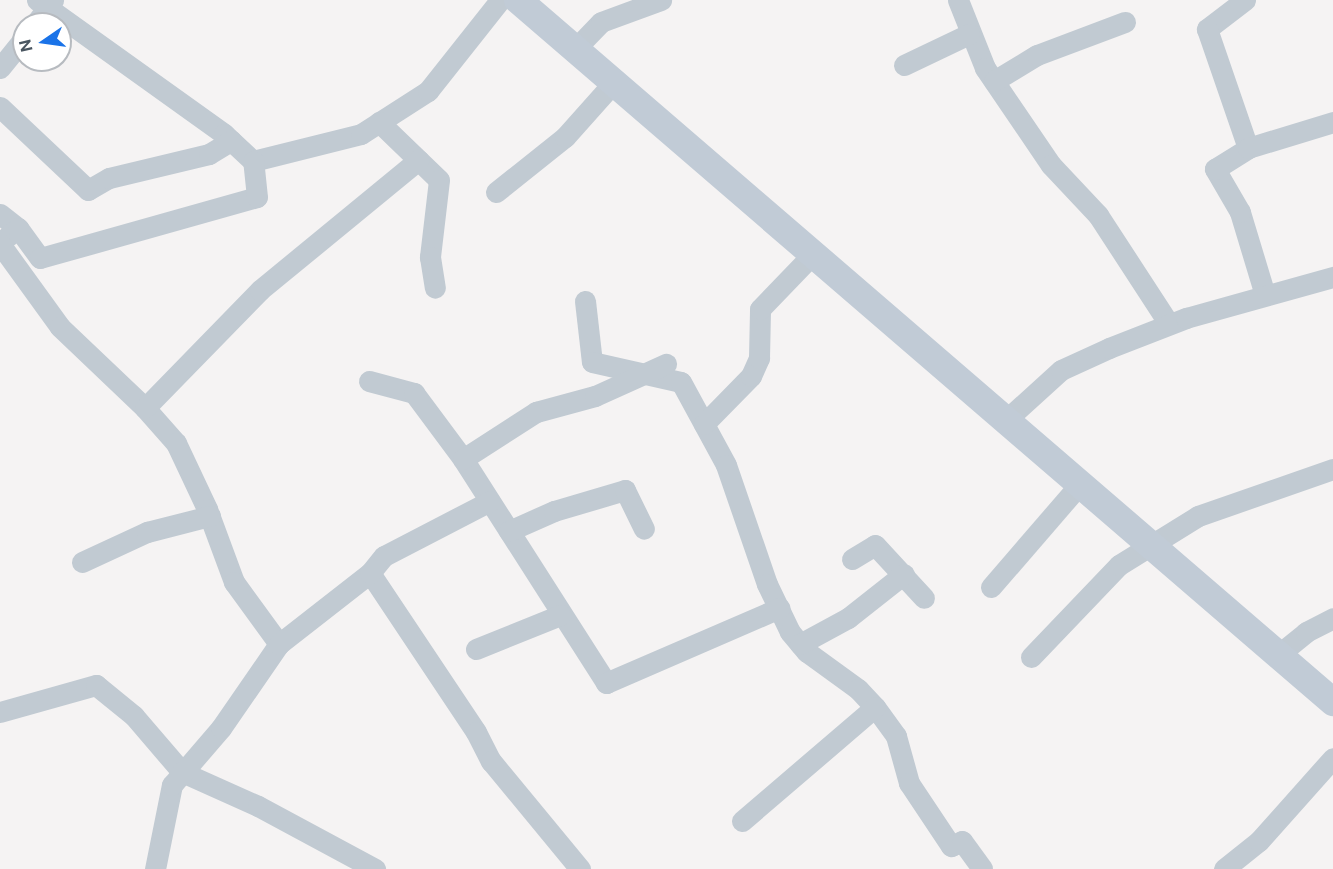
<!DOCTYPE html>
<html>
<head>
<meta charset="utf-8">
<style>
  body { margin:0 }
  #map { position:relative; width:1333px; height:869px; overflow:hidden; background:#f5f3f3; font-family:"Public Sans",sans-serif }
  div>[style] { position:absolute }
  .street>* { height:21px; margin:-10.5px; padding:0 10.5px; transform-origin:10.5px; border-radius:10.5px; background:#c1cad2 }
  .secondary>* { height:28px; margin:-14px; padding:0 14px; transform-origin:14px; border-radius:14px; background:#c1cbd6 }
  span { translate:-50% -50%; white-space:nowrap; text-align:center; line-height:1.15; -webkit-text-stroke:6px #fff; paint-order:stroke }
  .north { position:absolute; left:12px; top:12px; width:60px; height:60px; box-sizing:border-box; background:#fff; border:2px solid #b7bbc0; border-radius:50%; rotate:257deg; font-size:16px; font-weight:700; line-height:24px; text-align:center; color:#4a5661 }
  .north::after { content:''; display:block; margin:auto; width:21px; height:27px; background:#1a73e8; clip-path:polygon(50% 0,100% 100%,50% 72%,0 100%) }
</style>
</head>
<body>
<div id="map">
  <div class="street">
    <div style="left:37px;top:0;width:230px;rotate:35.6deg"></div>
    <div style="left:224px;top:134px;width:40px;rotate:43deg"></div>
    <div style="left:253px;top:161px;width:111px;rotate:-14deg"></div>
    <div style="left:361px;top:134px;width:80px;rotate:-32.7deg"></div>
    <div style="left:428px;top:91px;width:116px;rotate:-51.6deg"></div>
    <div style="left:958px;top:0;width:73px;rotate:68.3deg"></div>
    <div style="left:985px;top:68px;width:117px;rotate:55.8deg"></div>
    <div style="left:1051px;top:165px;width:69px;rotate:46.8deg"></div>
    <div style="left:1098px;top:215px;width:130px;rotate:56.9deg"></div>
    <div style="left:1245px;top:0;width:48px;rotate:142.7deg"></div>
    <div style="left:1207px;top:29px;width:126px;rotate:71deg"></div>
    <div style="left:35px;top:24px;width:30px;rotate:-53deg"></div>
    <div style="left:575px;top:49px;width:37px;rotate:-46deg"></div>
    <div style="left:601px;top:22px;width:64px;rotate:-20.1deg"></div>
    <div style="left:904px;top:65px;width:72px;rotate:-25.5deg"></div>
    <div style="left:0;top:68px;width:38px;rotate:-51deg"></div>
    <div style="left:994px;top:81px;width:50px;rotate:-31.2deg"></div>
    <div style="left:1037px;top:55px;width:94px;rotate:-20.6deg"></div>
    <div style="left:0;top:107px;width:121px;rotate:43.3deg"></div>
    <div style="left:88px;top:190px;width:24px;rotate:-30deg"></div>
    <div style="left:109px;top:178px;width:103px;rotate:-13.5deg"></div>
    <div style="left:209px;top:154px;width:26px;rotate:-31deg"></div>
    <div style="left:379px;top:122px;width:83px;rotate:44deg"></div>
    <div style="left:439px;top:180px;width:78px;rotate:96.7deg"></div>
    <div style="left:430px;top:257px;width:31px;rotate:81deg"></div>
    <div style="left:496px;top:192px;width:88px;rotate:-38.6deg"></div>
    <div style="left:565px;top:137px;width:74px;rotate:-48.3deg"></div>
    <div style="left:0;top:214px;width:23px;rotate:38deg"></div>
    <div style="left:18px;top:228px;width:13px;rotate:141deg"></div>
    <div style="left:18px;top:228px;width:37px;rotate:54deg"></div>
    <div style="left:40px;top:258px;width:225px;rotate:-15.7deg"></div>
    <div style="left:257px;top:197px;width:36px;rotate:-96deg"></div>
    <div style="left:0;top:244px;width:102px;rotate:54.1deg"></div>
    <div style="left:60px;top:327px;width:117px;rotate:43.6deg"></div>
    <div style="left:145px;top:408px;width:47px;rotate:48.5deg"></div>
    <div style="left:176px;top:443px;width:73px;rotate:64.8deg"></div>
    <div style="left:207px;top:509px;width:78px;rotate:69.7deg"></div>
    <div style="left:234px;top:582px;width:77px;rotate:54deg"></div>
    <div style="left:1265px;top:295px;width:87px;rotate:-106.8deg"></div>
    <div style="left:1240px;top:212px;width:50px;rotate:-120.2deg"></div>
    <div style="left:1215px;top:169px;width:39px;rotate:-32deg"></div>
    <div style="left:1248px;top:148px;width:89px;rotate:-17deg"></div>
    <div style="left:585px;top:301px;width:61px;rotate:83.5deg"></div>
    <div style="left:592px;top:362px;width:91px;rotate:12.7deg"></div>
    <div style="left:681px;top:382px;width:94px;rotate:61.5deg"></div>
    <div style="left:726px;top:465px;width:126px;rotate:71deg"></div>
    <div style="left:767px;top:584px;width:53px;rotate:64.4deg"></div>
    <div style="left:790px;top:632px;width:26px;rotate:50deg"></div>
    <div style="left:807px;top:652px;width:63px;rotate:36deg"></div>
    <div style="left:858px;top:689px;width:25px;rotate:47deg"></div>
    <div style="left:875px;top:707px;width:36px;rotate:54deg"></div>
    <div style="left:896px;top:736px;width:49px;rotate:74.5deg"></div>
    <div style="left:909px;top:783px;width:76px;rotate:56.3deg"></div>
    <div style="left:951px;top:846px;width:12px;rotate:-24deg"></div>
    <div style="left:962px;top:841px;width:34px;rotate:54deg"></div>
    <div style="left:369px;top:381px;width:47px;rotate:14.9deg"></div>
    <div style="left:414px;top:393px;width:82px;rotate:53.4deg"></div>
    <div style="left:463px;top:459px;width:266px;rotate:57.4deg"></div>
    <div style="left:606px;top:683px;width:189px;rotate:-23.4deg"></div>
    <div style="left:145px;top:408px;width:165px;rotate:-45.7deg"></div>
    <div style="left:260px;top:290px;width:205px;rotate:-39.4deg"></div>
    <div style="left:1006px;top:420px;width:74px;rotate:-42.3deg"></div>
    <div style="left:1061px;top:370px;width:53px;rotate:-24.6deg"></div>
    <div style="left:1109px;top:348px;width:83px;rotate:-21.3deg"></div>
    <div style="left:1186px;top:318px;width:153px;rotate:-15.6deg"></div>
    <div style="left:704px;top:424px;width:67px;rotate:-45.6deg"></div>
    <div style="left:751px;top:376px;width:20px;rotate:-66deg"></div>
    <div style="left:759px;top:358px;width:49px;rotate:-88.8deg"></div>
    <div style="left:760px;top:309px;width:76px;rotate:-46.1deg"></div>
    <div style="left:463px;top:459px;width:87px;rotate:-32.8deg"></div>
    <div style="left:536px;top:412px;width:61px;rotate:-15.2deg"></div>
    <div style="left:595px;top:396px;width:78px;rotate:-24.3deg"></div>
    <div style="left:509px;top:531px;width:49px;rotate:-24deg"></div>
    <div style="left:554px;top:511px;width:74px;rotate:-16.5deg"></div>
    <div style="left:625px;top:490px;width:43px;rotate:64deg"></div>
    <div style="left:852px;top:559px;width:27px;rotate:-31deg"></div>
    <div style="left:875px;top:545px;width:72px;rotate:47.2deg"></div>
    <div style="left:82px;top:562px;width:72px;rotate:-24.8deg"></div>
    <div style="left:147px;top:532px;width:65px;rotate:-14.3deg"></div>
    <div style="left:370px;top:573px;width:191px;rotate:56.3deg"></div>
    <div style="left:476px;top:732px;width:33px;rotate:63deg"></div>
    <div style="left:491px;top:761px;width:140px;rotate:50.5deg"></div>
    <div style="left:991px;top:587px;width:136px;rotate:-49.2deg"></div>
    <div style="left:800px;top:644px;width:55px;rotate:-28.4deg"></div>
    <div style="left:848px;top:618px;width:71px;rotate:-38.2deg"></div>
    <div style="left:476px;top:649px;width:91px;rotate:-22deg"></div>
    <div style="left:1278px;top:655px;width:36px;rotate:-39deg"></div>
    <div style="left:1306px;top:632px;width:30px;rotate:-27deg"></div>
    <div style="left:1031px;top:657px;width:127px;rotate:-46.3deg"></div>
    <div style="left:1119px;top:565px;width:93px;rotate:-31.8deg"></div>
    <div style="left:1198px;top:516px;width:143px;rotate:-19.2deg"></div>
    <div style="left:0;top:712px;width:100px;rotate:-15.7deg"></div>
    <div style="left:96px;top:685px;width:49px;rotate:39.2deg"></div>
    <div style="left:134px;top:716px;width:74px;rotate:49.4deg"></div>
    <div style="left:182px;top:772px;width:83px;rotate:24.1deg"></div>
    <div style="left:258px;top:806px;width:133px;rotate:28.3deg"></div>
    <div style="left:742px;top:821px;width:175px;rotate:-40.6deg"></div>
    <div style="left:155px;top:869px;width:86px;rotate:-78.6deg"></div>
    <div style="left:172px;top:785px;width:75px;rotate:-49.3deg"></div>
    <div style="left:221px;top:728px;width:102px;rotate:-55.4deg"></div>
    <div style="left:279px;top:644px;width:115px;rotate:-38deg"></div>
    <div style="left:370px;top:573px;width:22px;rotate:-51deg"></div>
    <div style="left:384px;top:556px;width:119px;rotate:-27.4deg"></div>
    <div style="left:1224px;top:869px;width:45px;rotate:-38.7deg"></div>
    <div style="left:1259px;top:841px;width:111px;rotate:-48.3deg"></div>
  </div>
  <div class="secondary">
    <div style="left:518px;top:0;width:1076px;rotate:40.74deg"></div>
  </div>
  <div class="north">N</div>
</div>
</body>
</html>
